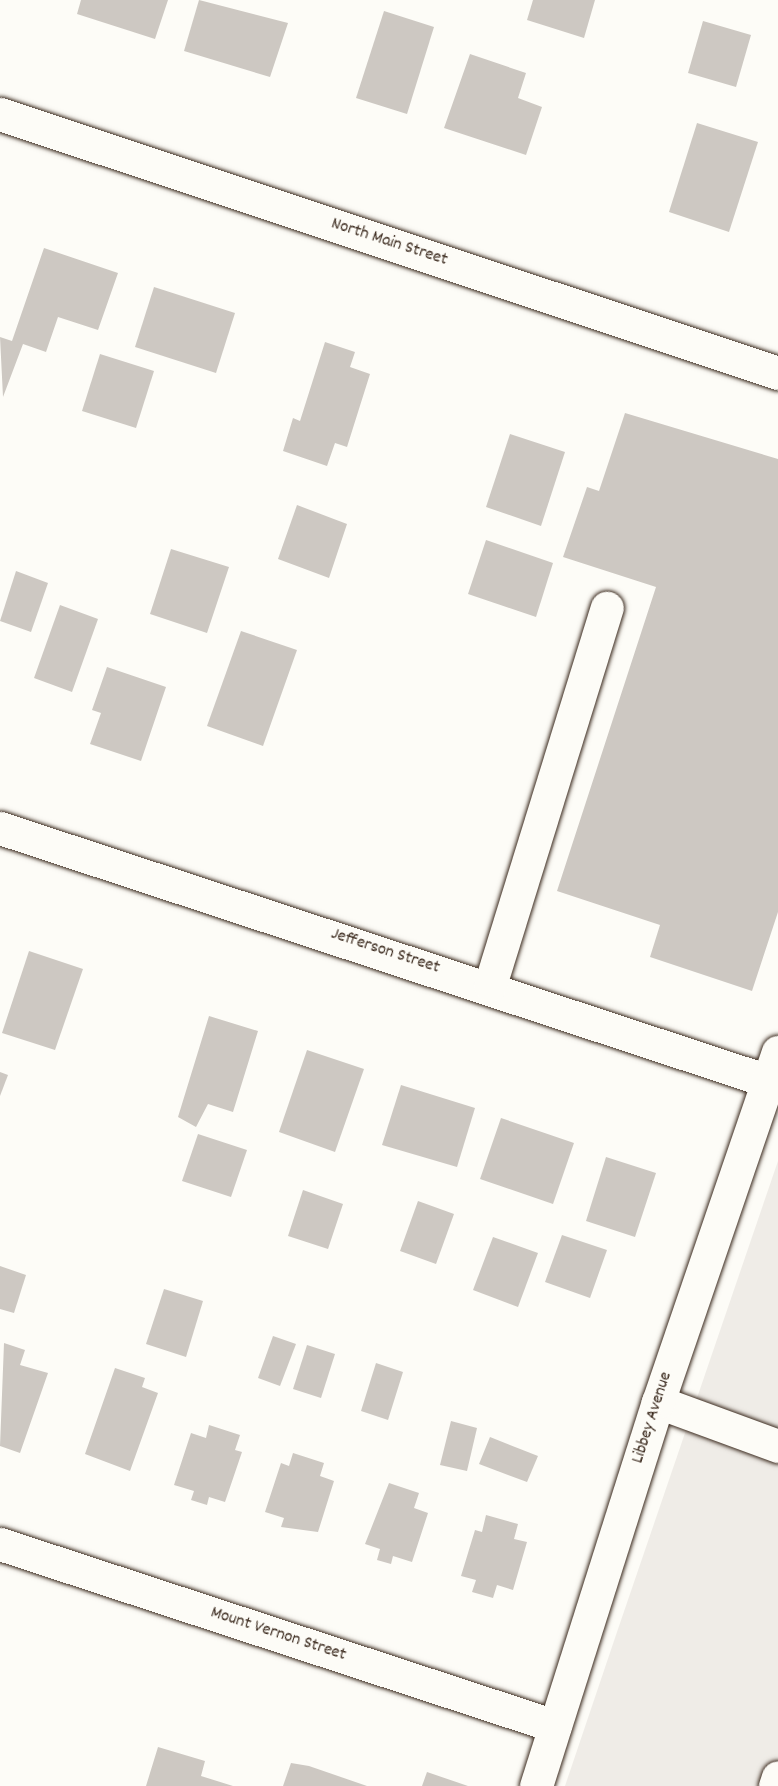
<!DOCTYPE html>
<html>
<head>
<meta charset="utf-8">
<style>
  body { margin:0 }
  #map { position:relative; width:778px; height:1786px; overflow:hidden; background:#fdfcf7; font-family:Dekko,sans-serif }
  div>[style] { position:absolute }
  .built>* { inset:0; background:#efece7 }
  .building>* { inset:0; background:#cdc8c2 }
  .roads { filter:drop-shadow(0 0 2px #3b2a1e) drop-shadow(0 0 2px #3b2a1e) }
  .minor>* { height:33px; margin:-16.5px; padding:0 16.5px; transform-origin:16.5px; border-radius:16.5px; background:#fdfcf7 }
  span { translate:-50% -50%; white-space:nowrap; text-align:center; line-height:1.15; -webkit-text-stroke:6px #fdfcf7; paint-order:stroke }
  .street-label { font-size:18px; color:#3b2a1e }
</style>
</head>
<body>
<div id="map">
  <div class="built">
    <div style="clip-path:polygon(778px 1161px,778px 1786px,565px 1786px,617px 1632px)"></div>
  </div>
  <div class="building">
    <div style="clip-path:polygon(81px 0,168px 0,155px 39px,77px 14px)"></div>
    <div style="clip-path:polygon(199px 0,288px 23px,270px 77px,184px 51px)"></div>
    <div style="clip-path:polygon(533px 0,595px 0,584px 38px,527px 20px)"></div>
    <div style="clip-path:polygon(384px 11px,434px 27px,407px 114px,356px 98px)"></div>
    <div style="clip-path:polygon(703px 21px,751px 35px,736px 87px,688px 73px)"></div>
    <div style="clip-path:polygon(470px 54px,526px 73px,518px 98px,542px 107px,526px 155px,444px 128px)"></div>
    <div style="clip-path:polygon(697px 123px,758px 142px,729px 232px,669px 212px)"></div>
    <div style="clip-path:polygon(44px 248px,118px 273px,98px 330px,58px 317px,46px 352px,23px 344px,3px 397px,0 337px,12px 341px)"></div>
    <div style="clip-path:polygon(154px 287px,235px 313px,216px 373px,135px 347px)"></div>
    <div style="clip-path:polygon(325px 342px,355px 352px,350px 367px,370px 374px,347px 447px,335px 443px,327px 466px,283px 451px,293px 418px,300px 421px)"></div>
    <div style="clip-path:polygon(100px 354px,154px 371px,136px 428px,82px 411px)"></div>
    <div style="clip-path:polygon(625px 413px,778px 459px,778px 912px,752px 991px,650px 957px,660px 925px,557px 891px,656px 587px,563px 557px,587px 487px,599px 491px)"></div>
    <div style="clip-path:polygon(510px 434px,565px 452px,541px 526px,486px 507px)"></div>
    <div style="clip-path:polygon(297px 505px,347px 524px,329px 578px,278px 559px)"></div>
    <div style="clip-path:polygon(486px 540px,553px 563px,536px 617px,468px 594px)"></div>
    <div style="clip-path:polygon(171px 549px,229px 567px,207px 633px,150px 614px)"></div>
    <div style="clip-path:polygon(16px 571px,48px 583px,31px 632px,0 621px)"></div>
    <div style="clip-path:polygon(60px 605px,98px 619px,72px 692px,34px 678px)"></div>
    <div style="clip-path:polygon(241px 631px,297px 650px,263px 746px,207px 726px)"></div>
    <div style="clip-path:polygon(107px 667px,166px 687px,141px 761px,90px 744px,101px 713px,92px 710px)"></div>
    <div style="clip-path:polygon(29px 951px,83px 969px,55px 1050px,2px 1033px)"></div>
    <div style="clip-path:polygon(209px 1016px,258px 1031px,233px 1112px,208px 1104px,196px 1127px,178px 1117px)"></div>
    <div style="clip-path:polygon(307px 1050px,364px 1069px,335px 1152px,279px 1132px)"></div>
    <div style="clip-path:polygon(0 1072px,8px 1075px,0 1096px)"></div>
    <div style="clip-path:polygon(401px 1085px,475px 1108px,457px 1167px,382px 1145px)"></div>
    <div style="clip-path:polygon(501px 1118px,574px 1143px,553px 1204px,480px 1179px)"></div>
    <div style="clip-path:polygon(198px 1134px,247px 1150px,231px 1197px,182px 1181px)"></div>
    <div style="clip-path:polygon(606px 1157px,656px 1173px,635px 1237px,586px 1221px)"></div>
    <div style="clip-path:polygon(303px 1190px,343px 1204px,328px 1249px,288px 1236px)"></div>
    <div style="clip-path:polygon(418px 1201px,454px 1214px,436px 1264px,400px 1251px)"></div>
    <div style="clip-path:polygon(562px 1235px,607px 1250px,590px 1298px,545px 1282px)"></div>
    <div style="clip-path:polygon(493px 1237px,538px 1253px,518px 1307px,473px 1290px)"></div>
    <div style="clip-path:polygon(0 1266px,26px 1275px,14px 1313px,0 1309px)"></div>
    <div style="clip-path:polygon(164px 1289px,203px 1301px,186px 1357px,146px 1344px)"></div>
    <div style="clip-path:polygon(273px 1336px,296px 1344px,280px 1386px,258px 1378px)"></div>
    <div style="clip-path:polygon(4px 1343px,25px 1350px,20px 1365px,48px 1373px,20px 1453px,0 1446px)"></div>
    <div style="clip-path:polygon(307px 1345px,335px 1354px,321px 1398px,293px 1389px)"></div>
    <div style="clip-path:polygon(376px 1363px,403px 1372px,388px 1420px,361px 1411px)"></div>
    <div style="clip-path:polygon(115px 1368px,145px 1378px,142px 1387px,158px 1393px,130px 1471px,85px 1454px)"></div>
    <div style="clip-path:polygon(451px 1421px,477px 1428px,467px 1471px,440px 1465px)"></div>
    <div style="clip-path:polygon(209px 1425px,240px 1435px,235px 1450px,242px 1452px,225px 1502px,209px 1497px,207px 1505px,191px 1500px,194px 1491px,174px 1485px,191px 1433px,206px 1438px)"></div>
    <div style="clip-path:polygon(490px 1437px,538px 1456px,527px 1482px,479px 1464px)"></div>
    <div style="clip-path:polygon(293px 1453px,324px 1463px,320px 1476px,334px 1481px,318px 1532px,281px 1527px,284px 1518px,265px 1512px,281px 1463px,289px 1466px)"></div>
    <div style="clip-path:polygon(389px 1483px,419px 1493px,414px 1508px,428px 1513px,412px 1562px,393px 1556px,391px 1564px,377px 1560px,380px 1549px,365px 1544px)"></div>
    <div style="clip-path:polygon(486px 1515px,518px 1524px,514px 1539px,527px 1542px,513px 1590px,497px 1585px,493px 1598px,472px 1592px,476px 1580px,461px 1576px,475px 1530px,482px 1532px)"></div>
    <div style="clip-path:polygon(158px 1747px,205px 1761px,201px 1776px,233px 1786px,146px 1786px)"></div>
    <div style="clip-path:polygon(291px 1763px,309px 1766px,367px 1786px,283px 1786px)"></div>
    <div style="clip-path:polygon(427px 1772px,468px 1786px,422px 1786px)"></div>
  </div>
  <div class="roads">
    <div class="minor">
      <div style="left:0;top:114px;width:820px;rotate:18.41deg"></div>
      <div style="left:0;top:828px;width:809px;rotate:18.23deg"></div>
      <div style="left:490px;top:985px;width:395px;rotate:-72.8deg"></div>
      <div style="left:658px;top:1402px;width:128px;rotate:20.1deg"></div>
      <div style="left:0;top:1544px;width:584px;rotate:18.16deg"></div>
      <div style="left:536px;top:1786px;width:403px;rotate:-72.4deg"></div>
      <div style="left:658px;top:1402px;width:370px;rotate:-71.1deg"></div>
      <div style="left:775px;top:1786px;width:9px;rotate:-72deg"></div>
    </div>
  </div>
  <div class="street-label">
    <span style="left:389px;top:243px;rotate:18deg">North Main Street</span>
    <span style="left:385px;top:952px;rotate:18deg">Jefferson Street</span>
    <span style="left:653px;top:1418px;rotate:-72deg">Libbey Avenue</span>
    <span style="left:278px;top:1635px;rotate:18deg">Mount Vernon Street</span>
  </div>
</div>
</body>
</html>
